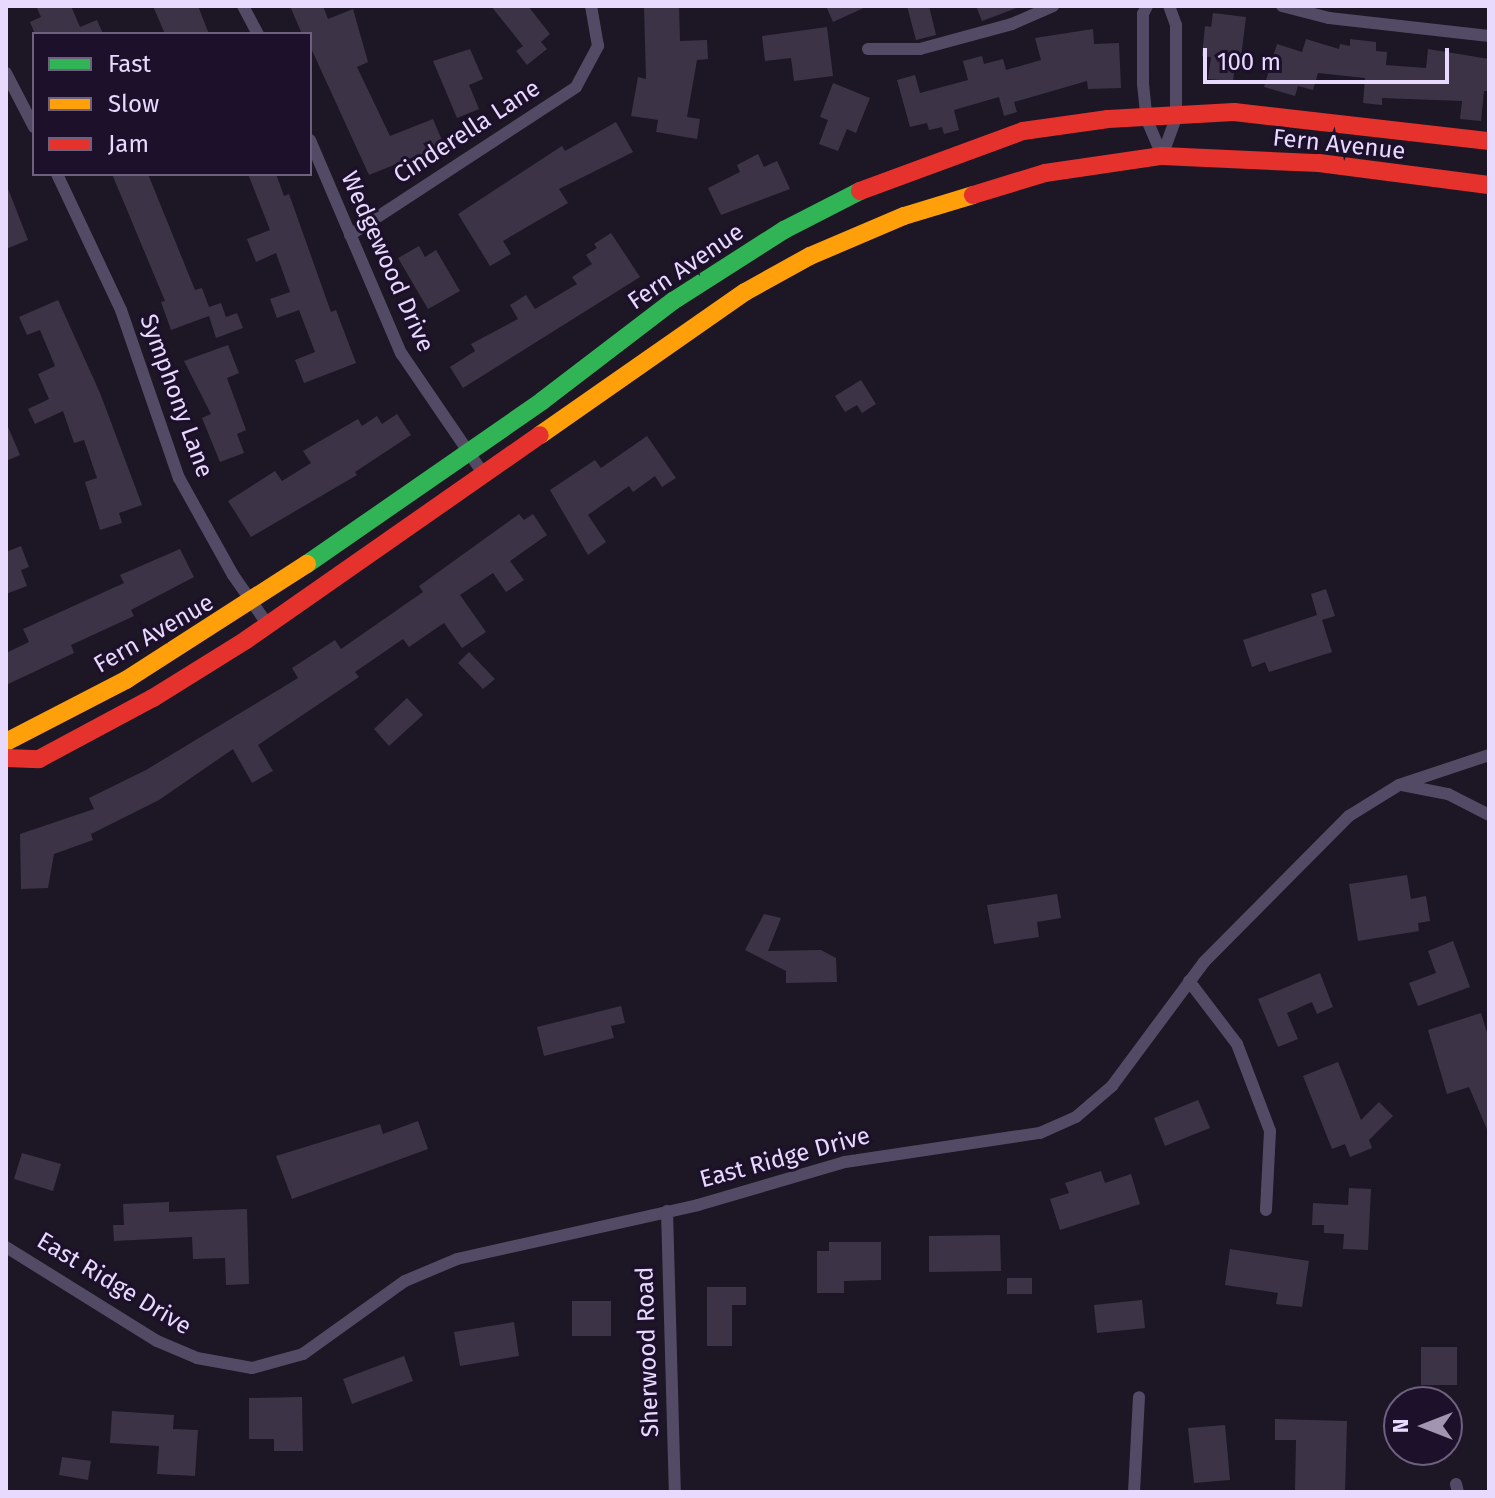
<!DOCTYPE html>
<html>
<head>
<meta charset="utf-8">
<style>
  body { margin:0 }
  #map { position:relative; width:1495px; height:1498px; overflow:hidden; background:#1d1624; font-family:"Fira Sans",sans-serif }
  div>[style] { position:absolute }
  .building>* { inset:0; background:#3c3446 }
  .street>* { height:12px; margin:-6px; padding:0 6px; transform-origin:6px; border-radius:6px; background:#534b65 }
  .fast>* { height:18px; margin:-9px; padding:0 9px; transform-origin:9px; border-radius:9px; background:#30b455 }
  .slow>* { height:18px; margin:-9px; padding:0 9px; transform-origin:9px; border-radius:9px; background:#ff9f0a }
  .jam>* { height:18px; margin:-9px; padding:0 9px; transform-origin:9px; border-radius:9px; background:#e5322d }
  span { translate:-50% -50%; white-space:nowrap; text-align:center; line-height:1.15; -webkit-text-stroke:6px #1c102a; paint-order:stroke }
  .street-label { font-size:24px; color:#e8d9ff }
  .frame { position:absolute; inset:0; border:8px solid #e8d9ff; pointer-events:none }
  .legend { position:absolute; left:32px; top:32px; width:280px; height:144px; box-sizing:border-box; background:#1c102a; border:2px solid #6e607f; margin:0; padding:10px 14px; list-style:none; font-size:24px; color:#e8d9ff }
  .legend li { display:flex; align-items:center; gap:16px; height:40px }
  .legend b { width:40px; border:2px solid #6e607f }
  .north { position:absolute; left:1383px; top:1386px; width:80px; height:80px; box-sizing:border-box; background:#1c102a; border:2px solid #6e607f; border-radius:50%; rotate:270deg; font-size:22px; font-weight:700; line-height:32px; text-align:center; color:#e8d9ff }
  .north::after { content:''; display:block; margin:auto; width:28px; height:36px; background:#a195b2; clip-path:polygon(50% 0,100% 100%,50% 72%,0 100%) }
  .scale { position:absolute; left:1203px; top:48px; width:246px; height:36px; box-sizing:border-box; border:4px solid #e8d9ff; border-top:0; padding-left:10px; font-size:24px; line-height:28px; white-space:nowrap; color:#e8d9ff; -webkit-text-stroke:6px #1c102a; paint-order:stroke }
</style>
</head>
<body>
<div id="map">
  <div class="building">
    <div style="clip-path:polygon(36px 6px,71px 6px,80px 27px,97px 20px,103px 34px,35px 34px,30px 22px,41px 17px)"></div>
    <div style="clip-path:polygon(153px 6px,198px 6px,209px 34px,165px 34px)"></div>
    <div style="clip-path:polygon(290px 6px,323px 6px,328px 19px,353px 9px,368px 62px,357px 67px,390px 136px,433px 119px,444px 145px,369px 175px,310px 46px,310px 34px,302px 34px)"></div>
    <div style="clip-path:polygon(491px 6px,528px 6px,550px 34px,541px 42px,547px 49px,527px 65px,516px 51px,523px 46px)"></div>
    <div style="clip-path:polygon(679px 6px,680px 41px,707px 40px,708px 59px,697px 60px,687px 117px,700px 119px,697px 139px,656px 132px,658px 120px,631px 116px,638px 77px,646px 79px,644px 7px)"></div>
    <div style="clip-path:polygon(826px 6px,868px 6px,833px 22px)"></div>
    <div style="clip-path:polygon(907px 6px,929px 6px,936px 35px,916px 40px)"></div>
    <div style="clip-path:polygon(976px 6px,1019px 6px,1019px 7px,982px 21px)"></div>
    <div style="clip-path:polygon(1213px 13px,1246px 17px,1240px 66px,1235px 65px,1233px 81px,1208px 79px,1211px 57px,1202px 56px,1205px 26px,1211px 27px)"></div>
    <div style="clip-path:polygon(827px 27px,833px 76px,794px 81px,791px 58px,765px 61px,762px 36px)"></div>
    <div style="clip-path:polygon(1093px 29px,1094px 44px,1119px 43px,1121px 88px,1088px 89px,1087px 81px,1014px 102px,1017px 112px,1004px 116px,999px 97px,954px 110px,959px 130px,944px 134px,942px 127px,929px 130px,927px 123px,910px 127px,897px 80px,915px 75px,920px 93px,968px 80px,963px 61px,982px 56px,984px 64px,1003px 59px,1006px 70px,1041px 60px,1035px 38px)"></div>
    <div style="clip-path:polygon(1306px 39px,1339px 49px,1340px 44px,1350px 46px,1350px 39px,1376px 42px,1376px 51px,1387px 52px,1386px 65px,1426px 68px,1428px 49px,1489px 59px,1489px 91px,1484px 91px,1481px 121px,1460px 119px,1462px 101px,1382px 98px,1382px 105px,1363px 103px,1365px 78px,1318px 73px,1313px 90px,1298px 86px,1295px 96px,1264px 87px,1277px 44px,1302px 52px)"></div>
    <div style="clip-path:polygon(470px 49px,483px 79px,469px 85px,479px 109px,457px 118px,433px 61px)"></div>
    <div style="clip-path:polygon(833px 83px,870px 98px,856px 133px,847px 129px,838px 151px,819px 144px,828px 120px,820px 117px)"></div>
    <div style="clip-path:polygon(616px 122px,633px 152px,559px 189px,568px 203px,503px 241px,511px 254px,490px 266px,458px 214px,562px 146px,565px 151px)"></div>
    <div style="clip-path:polygon(758px 154px,764px 167px,777px 161px,790px 189px,721px 215px,708px 188px,740px 172px,737px 165px)"></div>
    <div style="clip-path:polygon(112px 174px,148px 174px,195px 290px,202px 288px,209px 307px,221px 303px,226px 317px,237px 313px,243px 328px,216px 338px,209px 316px,171px 330px,161px 302px,165px 301px)"></div>
    <div style="clip-path:polygon(248px 174px,276px 174px,284px 196px,289px 194px,331px 312px,336px 310px,356px 363px,304px 383px,295px 360px,315px 352px,299px 310px,277px 318px,270px 299px,290px 292px,276px 253px,256px 262px,247px 239px,270px 230px)"></div>
    <div style="clip-path:polygon(7px 186px,28px 240px,6px 249px,6px 187px)"></div>
    <div style="clip-path:polygon(611px 233px,640px 277px,463px 388px,450px 367px,475px 351px,471px 344px,518px 319px,510px 305px,526px 295px,535px 309px,577px 284px,572px 277px,592px 264px,586px 255px,597px 248px,594px 244px)"></div>
    <div style="clip-path:polygon(419px 246px,425px 257px,436px 250px,460px 291px,428px 309px,398px 258px)"></div>
    <div style="clip-path:polygon(58px 300px,100px 393px,142px 505px,119px 513px,122px 523px,100px 530px,85px 482px,97px 478px,84px 440px,74px 443px,63px 411px,35px 424px,28px 409px,49px 399px,38px 374px,55px 366px,40px 330px,27px 335px,19px 317px)"></div>
    <div style="clip-path:polygon(228px 345px,239px 373px,227px 378px,246px 430px,237px 434px,244px 453px,220px 462px,202px 418px,211px 414px,184px 361px)"></div>
    <div style="clip-path:polygon(861px 380px,876px 404px,862px 413px,857px 405px,845px 412px,835px 396px)"></div>
    <div style="clip-path:polygon(397px 414px,411px 435px,355px 472px,357px 475px,251px 537px,228px 501px,275px 471px,282px 481px,311px 463px,303px 451px,358px 419px,362px 426px,377px 416px,382px 424px)"></div>
    <div style="clip-path:polygon(6px 422px,20px 455px,6px 461px)"></div>
    <div style="clip-path:polygon(647px 436px,676px 478px,662px 487px,655px 476px,633px 492px,629px 486px,588px 515px,606px 542px,588px 555px,550px 490px,595px 460px,601px 468px)"></div>
    <div style="clip-path:polygon(519px 514px,524px 520px,533px 514px,547px 535px,510px 561px,524px 580px,506px 592px,493px 573px,460px 595px,486px 632px,462px 648px,444px 623px,409px 647px,403px 639px,355px 672px,359px 677px,258px 745px,273px 771px,252px 783px,233px 749px,159px 800px,91px 834px,93px 840px,54px 854px,48px 888px,21px 889px,20px 834px,94px 809px,89px 798px,146px 770px,298px 678px,292px 668px,335px 640px,341px 649px,423px 592px,419px 586px)"></div>
    <div style="clip-path:polygon(21px 546px,29px 567px,21px 570px,27px 586px,6px 594px,6px 552px)"></div>
    <div style="clip-path:polygon(180px 549px,194px 577px,131px 610px,134px 616px,71px 645px,74px 653px,6px 685px,6px 653px,29px 642px,23px 629px,124px 583px,120px 575px)"></div>
    <div style="clip-path:polygon(1326px 589px,1335px 616px,1322px 620px,1332px 652px,1269px 672px,1265px 662px,1252px 667px,1243px 640px,1317px 615px,1311px 594px)"></div>
    <div style="clip-path:polygon(469px 652px,495px 679px,483px 689px,458px 663px)"></div>
    <div style="clip-path:polygon(407px 698px,423px 715px,389px 746px,374px 729px)"></div>
    <div style="clip-path:polygon(1407px 875px,1411px 899px,1426px 896px,1430px 921px,1418px 923px,1419px 931px,1358px 941px,1349px 884px)"></div>
    <div style="clip-path:polygon(1057px 894px,1061px 918px,1037px 922px,1039px 937px,994px 944px,987px 905px)"></div>
    <div style="clip-path:polygon(764px 914px,781px 918px,768px 951px,821px 950px,836px 958px,837px 982px,786px 983px,786px 971px,745px 950px)"></div>
    <div style="clip-path:polygon(1453px 941px,1470px 987px,1418px 1006px,1409px 983px,1436px 973px,1428px 951px)"></div>
    <div style="clip-path:polygon(1320px 973px,1333px 1007px,1317px 1014px,1312px 1002px,1287px 1013px,1298px 1039px,1278px 1047px,1258px 999px)"></div>
    <div style="clip-path:polygon(621px 1006px,625px 1023px,611px 1026px,614px 1038px,544px 1056px,537px 1027px)"></div>
    <div style="clip-path:polygon(1481px 1013px,1489px 1039px,1489px 1134px,1469px 1087px,1447px 1094px,1428px 1030px)"></div>
    <div style="clip-path:polygon(1338px 1062px,1361px 1120px,1379px 1102px,1393px 1116px,1369px 1140px,1372px 1148px,1350px 1157px,1345px 1144px,1332px 1149px,1303px 1076px)"></div>
    <div style="clip-path:polygon(1198px 1100px,1210px 1128px,1165px 1146px,1154px 1118px)"></div>
    <div style="clip-path:polygon(418px 1121px,428px 1149px,292px 1199px,276px 1156px,380px 1124px,383px 1134px)"></div>
    <div style="clip-path:polygon(22px 1153px,61px 1164px,53px 1191px,14px 1179px)"></div>
    <div style="clip-path:polygon(1101px 1171px,1105px 1183px,1131px 1174px,1140px 1204px,1060px 1230px,1050px 1199px,1069px 1193px,1065px 1183px)"></div>
    <div style="clip-path:polygon(1349px 1188px,1371px 1189px,1368px 1250px,1343px 1249px,1344px 1234px,1324px 1233px,1324px 1225px,1312px 1225px,1313px 1203px,1348px 1205px)"></div>
    <div style="clip-path:polygon(169px 1202px,169px 1212px,247px 1209px,249px 1284px,226px 1285px,225px 1258px,193px 1259px,192px 1237px,114px 1241px,113px 1225px,124px 1225px,123px 1204px)"></div>
    <div style="clip-path:polygon(1000px 1235px,1001px 1271px,929px 1272px,929px 1236px)"></div>
    <div style="clip-path:polygon(829px 1242px,881px 1242px,881px 1280px,844px 1281px,844px 1293px,817px 1293px,817px 1251px,829px 1251px)"></div>
    <div style="clip-path:polygon(1230px 1249px,1309px 1261px,1302px 1307px,1276px 1304px,1278px 1293px,1225px 1285px)"></div>
    <div style="clip-path:polygon(1007px 1278px,1032px 1278px,1032px 1294px,1007px 1294px)"></div>
    <div style="clip-path:polygon(707px 1287px,746px 1287px,746px 1305px,732px 1305px,732px 1346px,707px 1346px)"></div>
    <div style="clip-path:polygon(1142px 1300px,1145px 1328px,1097px 1333px,1094px 1305px)"></div>
    <div style="clip-path:polygon(572px 1301px,611px 1301px,611px 1336px,572px 1336px)"></div>
    <div style="clip-path:polygon(514px 1322px,519px 1356px,460px 1366px,454px 1332px)"></div>
    <div style="clip-path:polygon(1421px 1347px,1457px 1347px,1457px 1385px,1421px 1385px)"></div>
    <div style="clip-path:polygon(404px 1356px,413px 1381px,352px 1404px,343px 1379px)"></div>
    <div style="clip-path:polygon(302px 1397px,303px 1451px,274px 1451px,274px 1439px,249px 1439px,249px 1398px)"></div>
    <div style="clip-path:polygon(112px 1411px,174px 1415px,173px 1429px,198px 1430px,195px 1476px,157px 1474px,159px 1446px,110px 1443px)"></div>
    <div style="clip-path:polygon(1275px 1419px,1347px 1421px,1345px 1492px,1295px 1491px,1296px 1440px,1275px 1440px)"></div>
    <div style="clip-path:polygon(1225px 1425px,1230px 1480px,1194px 1483px,1188px 1428px)"></div>
    <div style="clip-path:polygon(62px 1457px,91px 1461px,88px 1480px,59px 1475px)"></div>
  </div>
  <div class="street">
    <div style="left:243px;top:6px;width:32px;rotate:62deg"></div>
    <div style="left:1147px;top:6px;width:9px;rotate:117deg"></div>
    <div style="left:1143px;top:14px;width:70px;rotate:90deg"></div>
    <div style="left:1143px;top:84px;width:36px;rotate:84deg"></div>
    <div style="left:1147px;top:120px;width:39px;rotate:67deg"></div>
    <div style="left:1282px;top:6px;width:49px;rotate:14.3deg"></div>
    <div style="left:1329px;top:18px;width:161px;rotate:6.4deg"></div>
    <div style="left:868px;top:49px;width:52px"></div>
    <div style="left:920px;top:49px;width:95px;rotate:-15.2deg"></div>
    <div style="left:1012px;top:24px;width:45px;rotate:-23.7deg"></div>
    <div style="left:6px;top:73px;width:61px;rotate:62.6deg"></div>
    <div style="left:310px;top:140px;width:232px;rotate:66.9deg"></div>
    <div style="left:401px;top:353px;width:149px;rotate:55.7deg"></div>
    <div style="left:1162px;top:156px;width:40px;rotate:-69.8deg"></div>
    <div style="left:1176px;top:118px;width:93px;rotate:-90deg"></div>
    <div style="left:1176px;top:25px;width:20px;rotate:-110deg"></div>
    <div style="left:57px;top:174px;width:150px;rotate:64.8deg"></div>
    <div style="left:121px;top:310px;width:178px;rotate:71deg"></div>
    <div style="left:179px;top:478px;width:111px;rotate:60.9deg"></div>
    <div style="left:233px;top:575px;width:61px;rotate:55deg"></div>
    <div style="left:350px;top:235px;width:270px;rotate:-33.2deg"></div>
    <div style="left:576px;top:87px;width:47px;rotate:-61.8deg"></div>
    <div style="left:598px;top:46px;width:41px;rotate:-99.9deg"></div>
    <div style="left:1402px;top:785px;width:47px;rotate:11.1deg"></div>
    <div style="left:1448px;top:794px;width:46px;rotate:27.1deg"></div>
    <div style="left:1189px;top:981px;width:79px;rotate:52.7deg"></div>
    <div style="left:1237px;top:1044px;width:93px;rotate:69.2deg"></div>
    <div style="left:1270px;top:1131px;width:79px;rotate:92.9deg"></div>
    <div style="left:667px;top:1211px;width:281px;rotate:88.4deg"></div>
    <div style="left:6px;top:1247px;width:178px;rotate:31.9deg"></div>
    <div style="left:157px;top:1341px;width:43px;rotate:23deg"></div>
    <div style="left:197px;top:1358px;width:56px;rotate:10.3deg"></div>
    <div style="left:252px;top:1368px;width:53px;rotate:-15.4deg"></div>
    <div style="left:303px;top:1354px;width:125px;rotate:-35.6deg"></div>
    <div style="left:405px;top:1281px;width:56px;rotate:-22.9deg"></div>
    <div style="left:457px;top:1259px;width:247px;rotate:-12.6deg"></div>
    <div style="left:698px;top:1205px;width:153px;rotate:-16.3deg"></div>
    <div style="left:845px;top:1162px;width:197px;rotate:-8.5deg"></div>
    <div style="left:1040px;top:1133px;width:39px;rotate:-24deg"></div>
    <div style="left:1076px;top:1117px;width:48px;rotate:-40.7deg"></div>
    <div style="left:1112px;top:1086px;width:154px;rotate:-53.4deg"></div>
    <div style="left:1204px;top:962px;width:206px;rotate:-45.2deg"></div>
    <div style="left:1349px;top:816px;width:59px;rotate:-31.8deg"></div>
    <div style="left:1399px;top:785px;width:95px;rotate:-18.4deg"></div>
    <div style="left:1456px;top:1484px;width:8px;rotate:76deg"></div>
    <div style="left:1134px;top:1492px;width:95px;rotate:-87deg"></div>
  </div>
  <div class="fast">
    <div style="left:307px;top:564px;width:286px;rotate:-34.7deg"></div>
    <div style="left:542px;top:401px;width:165px;rotate:-37.4deg"></div>
    <div style="left:673px;top:301px;width:132px;rotate:-32.6deg"></div>
    <div style="left:784px;top:230px;width:85px;rotate:-27.2deg"></div>
  </div>
  <div class="slow">
    <div style="left:540px;top:435px;width:250px;rotate:-34.9deg"></div>
    <div style="left:745px;top:292px;width:74px;rotate:-29deg"></div>
    <div style="left:810px;top:256px;width:102px;rotate:-23.1deg"></div>
    <div style="left:904px;top:216px;width:72px;rotate:-16.9deg"></div>
    <div style="left:6px;top:742px;width:135px;rotate:-27.3deg"></div>
    <div style="left:126px;top:680px;width:215px;rotate:-32.7deg"></div>
  </div>
  <div class="jam">
    <div style="left:860px;top:191px;width:174px;rotate:-20.2deg"></div>
    <div style="left:1023px;top:131px;width:86px;rotate:-8deg"></div>
    <div style="left:1108px;top:119px;width:126px;rotate:-3.2deg"></div>
    <div style="left:1234px;top:112px;width:257px;rotate:6.5deg"></div>
    <div style="left:973px;top:195px;width:75px;rotate:-17deg"></div>
    <div style="left:1045px;top:173px;width:118px;rotate:-8.3deg"></div>
    <div style="left:1162px;top:156px;width:157px;rotate:2.6deg"></div>
    <div style="left:1319px;top:163px;width:171px;rotate:7.4deg"></div>
    <div style="left:6px;top:758px;width:33px;rotate:2deg"></div>
    <div style="left:39px;top:759px;width:129px;rotate:-28.2deg"></div>
    <div style="left:153px;top:698px;width:110px;rotate:-31.9deg"></div>
    <div style="left:246px;top:640px;width:358px;rotate:-34.9deg"></div>
  </div>
  <div class="street-label">
    <span style="left:467px;top:132px;rotate:-33deg">Cinderella Lane</span>
    <span style="left:1339px;top:145px;rotate:6deg">Fern Avenue</span>
    <span style="left:387px;top:262px;rotate:66deg">Wedgewood Drive</span>
    <span style="left:686px;top:267px;rotate:-34deg">Fern Avenue</span>
    <span style="left:176px;top:396px;rotate:70deg">Symphony Lane</span>
    <span style="left:154px;top:634px;rotate:-30deg">Fern Avenue</span>
    <span style="left:785px;top:1158px;rotate:-15deg">East Ridge Drive</span>
    <span style="left:114px;top:1284px;rotate:31deg">East Ridge Drive</span>
    <span style="left:648px;top:1352px;rotate:-92deg">Sherwood Road</span>
  </div>
  <div class="frame"></div>
  <ul class="legend">
  <li><b style="height:10px;background:#30b455"></b>Fast</li>
  <li><b style="height:10px;background:#ff9f0a"></b>Slow</li>
  <li><b style="height:10px;background:#e5322d"></b>Jam</li>
  </ul>
  <div class="north">N</div>
  <div class="scale">100 m</div>
</div>
</body>
</html>
